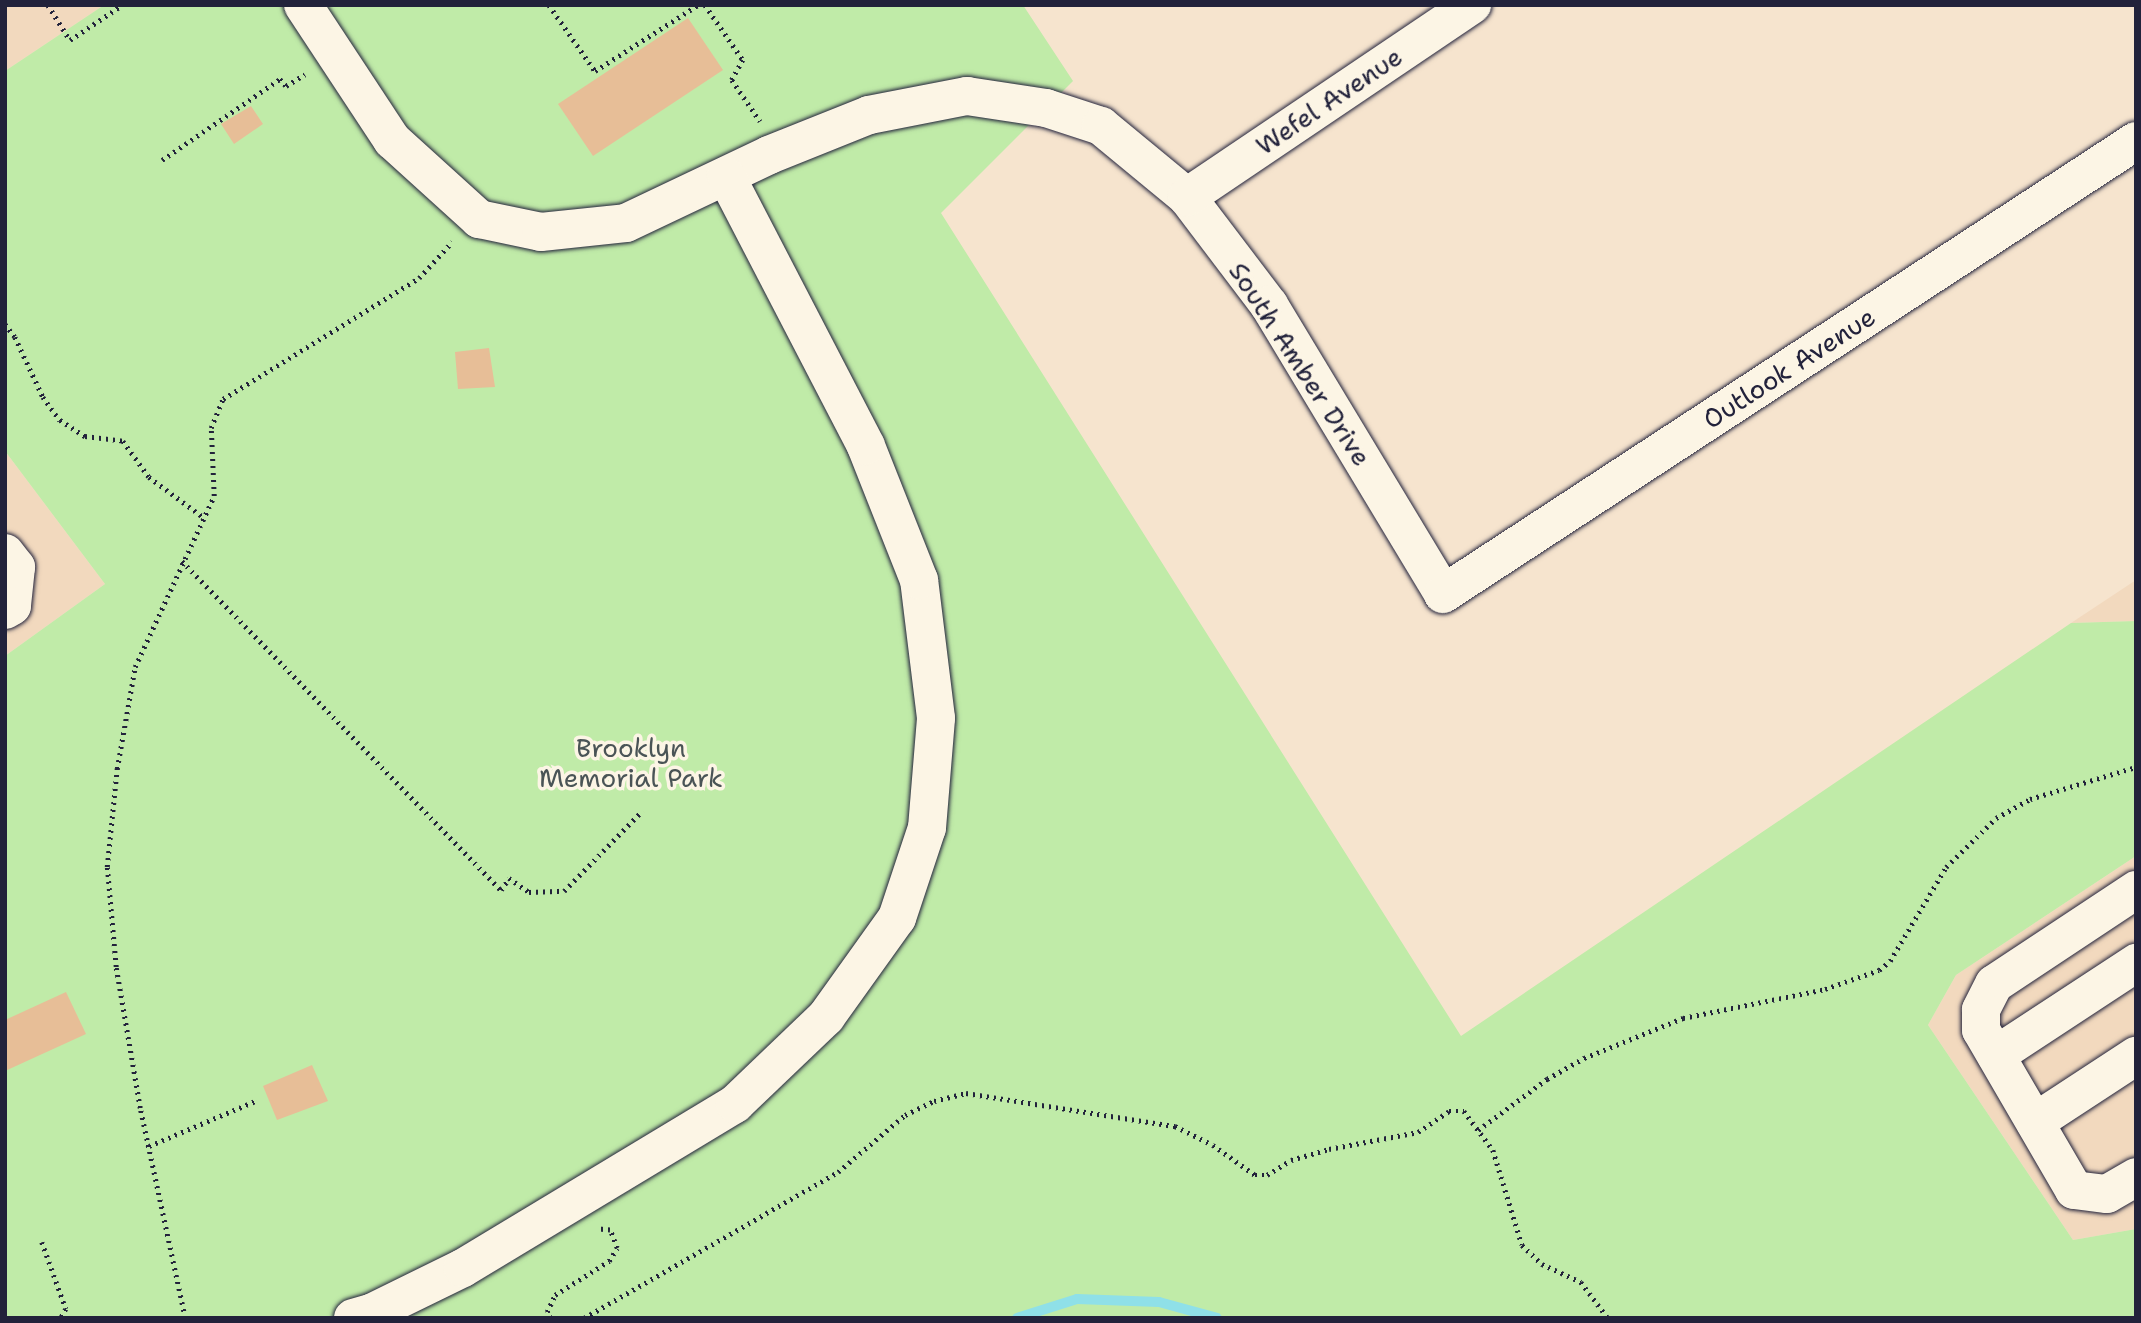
<!DOCTYPE html>
<html>
<head>
<meta charset="utf-8">
<style>
  body { margin:0 }
  #map { position:relative; width:2141px; height:1323px; overflow:hidden; background:#f6e4ce; font-family:"Shantell Sans",sans-serif }
  div>[style] { position:absolute }
  .built>* { inset:0; background:#f2d9be }
  .green>* { inset:0; background:#c0eba8 }
  .stream>* { height:10px; margin:-5px; padding:0 5px; transform-origin:5px; border-radius:5px; background:#8fe0e8 }
  .building>* { inset:0; background:#e7be97 }
  .path>* { height:4.5px; margin-top:-2.25px; transform-origin:0; background:repeating-linear-gradient(90deg,#22223b 0 2px,transparent 0 7px) }
  .roads { filter:drop-shadow(0 0 2px #22223b) drop-shadow(0 0 2px #22223b) }
  .minor>* { height:38px; margin:-19px; padding:0 19px; transform-origin:19px; border-radius:19px; background:#fcf5e5 }
  span { translate:-50% -50%; white-space:nowrap; text-align:center; line-height:1.15; -webkit-text-stroke:7px #fcf5e5; paint-order:stroke }
  .street-label { font-size:26px; color:#22223b }
  .park-label { font-size:26px; color:#4a5456 }
  .frame { position:absolute; inset:0; border:7px solid #22223b; pointer-events:none }
</style>
</head>
<body>
<div id="map">
  <div class="built">
    <div style="clip-path:polygon(5px 5px,104px 5px,5px 71px)"></div>
    <div style="clip-path:polygon(5px 451px,105px 584px,5px 656px)"></div>
    <div style="clip-path:polygon(2136px 580px,2136px 621px,2071px 623px)"></div>
    <div style="clip-path:polygon(2136px 856px,2136px 1229px,2073px 1240px,1928px 1025px,1956px 975px)"></div>
  </div>
  <div class="green">
    <div style="clip-path:polygon(104px 5px,1023px 5px,1073px 81px,941px 213px,1461px 1036px,2071px 623px,2136px 621px,2136px 856px,1956px 975px,1928px 1025px,2073px 1240px,2136px 1229px,2136px 1318px,5px 1318px,5px 656px,105px 584px,5px 451px,5px 71px)"></div>
  </div>
  <div class="stream">
    <div style="left:1017px;top:1318px;width:63px;rotate:-17.6deg"></div>
    <div style="left:1077px;top:1299px;width:82px;rotate:2.1deg"></div>
    <div style="left:1159px;top:1302px;width:60px;rotate:15.4deg"></div>
  </div>
  <div class="building">
    <div style="clip-path:polygon(688px 18px,723px 70px,593px 156px,558px 104px)"></div>
    <div style="clip-path:polygon(251px 106px,263px 124px,234px 144px,221px 124px)"></div>
    <div style="clip-path:polygon(489px 348px,495px 387px,458px 389px,455px 352px)"></div>
    <div style="clip-path:polygon(66px 992px,86px 1034px,5px 1071px,5px 1020px)"></div>
    <div style="clip-path:polygon(312px 1065px,328px 1101px,277px 1120px,263px 1086px)"></div>
  </div>
  <div class="path">
    <div style="left:48px;top:5px;width:41px;rotate:57.8deg"></div>
    <div style="left:70px;top:40px;width:63px;rotate:-33.9deg"></div>
    <div style="left:549px;top:5px;width:80px;rotate:55.1deg"></div>
    <div style="left:595px;top:71px;width:122px;rotate:-32.7deg"></div>
    <div style="left:705px;top:5px;width:67px;rotate:55.4deg"></div>
    <div style="left:743px;top:60px;width:23px;rotate:119deg"></div>
    <div style="left:732px;top:80px;width:50px;rotate:55.7deg"></div>
    <div style="left:162px;top:160px;width:143px;rotate:-34.5deg"></div>
    <div style="left:280px;top:79px;width:9px;rotate:49deg"></div>
    <div style="left:286px;top:86px;width:22px;rotate:-32deg"></div>
    <div style="left:5px;top:324px;width:16px;rotate:52deg"></div>
    <div style="left:15px;top:337px;width:66px;rotate:65deg"></div>
    <div style="left:43px;top:397px;width:29px;rotate:54deg"></div>
    <div style="left:60px;top:420px;width:30px;rotate:33deg"></div>
    <div style="left:85px;top:436px;width:38px;rotate:7deg"></div>
    <div style="left:123px;top:441px;width:44px;rotate:54.2deg"></div>
    <div style="left:149px;top:477px;width:67px;rotate:36.5deg"></div>
    <div style="left:182px;top:561px;width:458px;rotate:45.9deg"></div>
    <div style="left:501px;top:890px;width:14px;rotate:-56deg"></div>
    <div style="left:509px;top:878px;width:24px;rotate:35deg"></div>
    <div style="left:529px;top:892px;width:35px;rotate:-2deg"></div>
    <div style="left:564px;top:891px;width:112px;rotate:-45.7deg"></div>
    <div style="left:1478px;top:1130px;width:86px;rotate:-36.5deg"></div>
    <div style="left:1547px;top:1079px;width:43px;rotate:-29.6deg"></div>
    <div style="left:1584px;top:1058px;width:107px;rotate:-22deg"></div>
    <div style="left:1683px;top:1018px;width:145px;rotate:-11.5deg"></div>
    <div style="left:1825px;top:989px;width:57px;rotate:-19.4deg"></div>
    <div style="left:1879px;top:970px;width:14px;rotate:-39deg"></div>
    <div style="left:1890px;top:961px;width:109px;rotate:-59.2deg"></div>
    <div style="left:1946px;top:867px;width:70px;rotate:-44.4deg"></div>
    <div style="left:1996px;top:818px;width:39px;rotate:-29deg"></div>
    <div style="left:2030px;top:799px;width:111px;rotate:-16.8deg"></div>
    <div style="left:149px;top:1146px;width:118px;rotate:-22.9deg"></div>
    <div style="left:42px;top:1242px;width:71px;rotate:70.3deg"></div>
    <div style="left:66px;top:1309px;width:10px;rotate:119deg"></div>
    <div style="left:185px;top:1318px;width:215px;rotate:-102.1deg"></div>
    <div style="left:140px;top:1108px;width:143px;rotate:-99.7deg"></div>
    <div style="left:116px;top:967px;width:100px;rotate:-95.1deg"></div>
    <div style="left:107px;top:867px;width:99px;rotate:-84.2deg"></div>
    <div style="left:117px;top:769px;width:104px;rotate:-80deg"></div>
    <div style="left:135px;top:667px;width:188px;rotate:-65.2deg"></div>
    <div style="left:214px;top:496px;width:68px;rotate:-92.5deg"></div>
    <div style="left:211px;top:428px;width:31px;rotate:-68deg"></div>
    <div style="left:223px;top:399px;width:230px;rotate:-31.7deg"></div>
    <div style="left:419px;top:278px;width:49px;rotate:-47.5deg"></div>
    <div style="left:550px;top:1318px;width:7px;rotate:-117deg"></div>
    <div style="left:547px;top:1312px;width:19px;rotate:-65deg"></div>
    <div style="left:555px;top:1295px;width:64px;rotate:-32.2deg"></div>
    <div style="left:609px;top:1261px;width:15px;rotate:-58deg"></div>
    <div style="left:617px;top:1248px;width:19px;rotate:-111deg"></div>
    <div style="left:610px;top:1230px;width:11px;rotate:-175deg"></div>
    <div style="left:584px;top:1318px;width:293px;rotate:-29.9deg"></div>
    <div style="left:838px;top:1172px;width:88px;rotate:-40.4deg"></div>
    <div style="left:905px;top:1115px;width:32px;rotate:-26deg"></div>
    <div style="left:934px;top:1101px;width:33px;rotate:-14deg"></div>
    <div style="left:966px;top:1093px;width:212px;rotate:9deg"></div>
    <div style="left:1175px;top:1126px;width:42px;rotate:26.6deg"></div>
    <div style="left:1213px;top:1145px;width:52px;rotate:35.5deg"></div>
    <div style="left:1255px;top:1175px;width:12px"></div>
    <div style="left:1267px;top:1175px;width:28px;rotate:-32deg"></div>
    <div style="left:1291px;top:1160px;width:40px;rotate:-16deg"></div>
    <div style="left:1329px;top:1149px;width:91px;rotate:-10.8deg"></div>
    <div style="left:1418px;top:1132px;width:37px;rotate:-34deg"></div>
    <div style="left:1449px;top:1111px;width:15px"></div>
    <div style="left:1464px;top:1111px;width:49px;rotate:53.4deg"></div>
    <div style="left:1493px;top:1150px;width:99px;rotate:73deg"></div>
    <div style="left:1522px;top:1245px;width:28px;rotate:44deg"></div>
    <div style="left:1542px;top:1264px;width:43px;rotate:24.8deg"></div>
    <div style="left:1581px;top:1282px;width:45px;rotate:53.1deg"></div>
  </div>
  <div class="roads">
    <div class="minor">
      <div style="left:303px;top:5px;width:162px;rotate:56.6deg"></div>
      <div style="left:392px;top:140px;width:118px;rotate:42.2deg"></div>
      <div style="left:479px;top:219px;width:63px;rotate:11.8deg"></div>
      <div style="left:541px;top:232px;width:85px;rotate:-6deg"></div>
      <div style="left:626px;top:223px;width:158px;rotate:-25.4deg"></div>
      <div style="left:769px;top:155px;width:108px;rotate:-21.8deg"></div>
      <div style="left:869px;top:115px;width:100px;rotate:-11deg"></div>
      <div style="left:967px;top:96px;width:80px;rotate:8.6deg"></div>
      <div style="left:1046px;top:108px;width:58px;rotate:18.1deg"></div>
      <div style="left:1101px;top:126px;width:112px;rotate:39.5deg"></div>
      <div style="left:1187px;top:197px;width:136px;rotate:52.8deg"></div>
      <div style="left:1269px;top:305px;width:337px;rotate:58.9deg"></div>
      <div style="left:1443px;top:594px;width:828px;rotate:-33.17deg"></div>
      <div style="left:1187px;top:197px;width:344px;rotate:-34deg"></div>
      <div style="left:5px;top:553px;width:18px;rotate:52deg"></div>
      <div style="left:16px;top:567px;width:39px;rotate:96deg"></div>
      <div style="left:12px;top:606px;width:8px;rotate:150deg"></div>
      <div style="left:2136px;top:890px;width:170px;rotate:146.5deg"></div>
      <div style="left:1994px;top:984px;width:29px;rotate:117deg"></div>
      <div style="left:1981px;top:1010px;width:20px;rotate:90deg"></div>
      <div style="left:1981px;top:1030px;width:185px;rotate:59.8deg"></div>
      <div style="left:2074px;top:1190px;width:33px;rotate:7deg"></div>
      <div style="left:2107px;top:1194px;width:34px;rotate:-30deg"></div>
      <div style="left:1996px;top:1055px;width:168px;rotate:-33.3deg"></div>
      <div style="left:2035px;top:1122px;width:121px;rotate:-33.2deg"></div>
      <div style="left:353px;top:1318px;width:19px;rotate:-16deg"></div>
      <div style="left:371px;top:1313px;width:102px;rotate:-26.1deg"></div>
      <div style="left:463px;top:1268px;width:318px;rotate:-31.1deg"></div>
      <div style="left:735px;top:1104px;width:126px;rotate:-43.7deg"></div>
      <div style="left:826px;top:1017px;width:122px;rotate:-54.4deg"></div>
      <div style="left:897px;top:918px;width:95px;rotate:-71.6deg"></div>
      <div style="left:927px;top:828px;width:110px;rotate:-85.3deg"></div>
      <div style="left:936px;top:718px;width:139px;rotate:-97deg"></div>
      <div style="left:919px;top:580px;width:144px;rotate:-111.6deg"></div>
      <div style="left:866px;top:446px;width:304px;rotate:-117.4deg"></div>
    </div>
  </div>
  <div class="street-label">
    <span style="left:1329px;top:101px;rotate:-34deg">Wefel Avenue</span>
    <span style="left:1300px;top:364px;rotate:57deg">South Amber Drive</span>
    <span style="left:1789px;top:368px;rotate:-33deg">Outlook Avenue</span>
  </div>
  <div class="park-label">
    <span style="left:631px;top:763px">Brooklyn<br>Memorial Park</span>
  </div>
  <div class="frame"></div>
</div>
</body>
</html>
